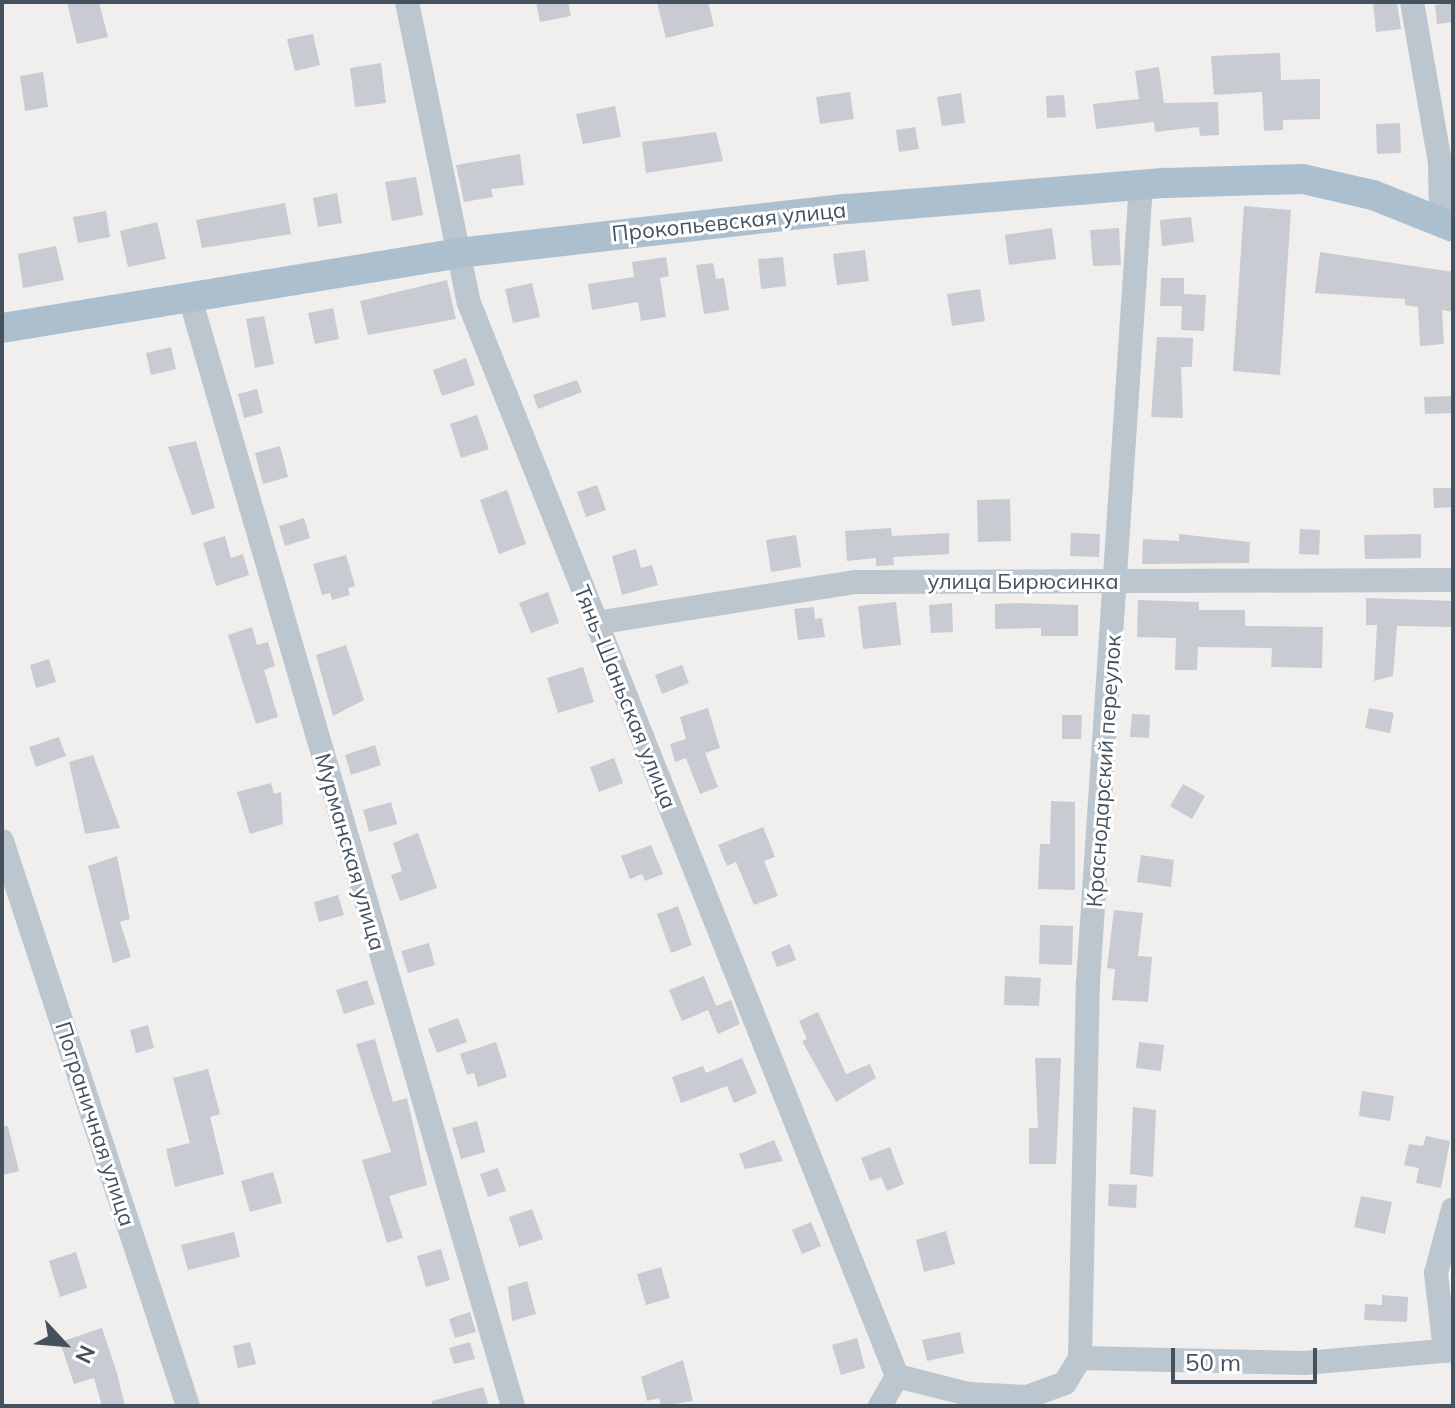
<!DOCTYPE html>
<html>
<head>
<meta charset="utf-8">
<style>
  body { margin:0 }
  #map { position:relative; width:1455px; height:1408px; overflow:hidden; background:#f1eeee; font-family:Mulish,sans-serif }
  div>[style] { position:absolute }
  .building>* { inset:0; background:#c8cbd1 }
  .minor>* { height:24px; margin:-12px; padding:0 12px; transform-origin:12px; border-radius:12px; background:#bbc6ce }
  .major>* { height:30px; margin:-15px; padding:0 15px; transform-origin:15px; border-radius:15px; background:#acbfcf }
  span { translate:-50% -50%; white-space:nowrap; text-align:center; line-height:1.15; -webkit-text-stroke:6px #fff; paint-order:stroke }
  .street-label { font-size:22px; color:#45525d }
  .frame { position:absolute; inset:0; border:4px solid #45525d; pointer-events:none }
  .north { position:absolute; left:24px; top:1304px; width:80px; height:80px; -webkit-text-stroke:6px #fff; paint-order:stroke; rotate:116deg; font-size:22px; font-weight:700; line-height:32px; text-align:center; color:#45525d }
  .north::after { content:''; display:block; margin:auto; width:28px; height:36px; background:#45525d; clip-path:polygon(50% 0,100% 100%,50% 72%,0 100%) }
  .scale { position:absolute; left:1171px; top:1348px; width:146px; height:36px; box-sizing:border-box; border:4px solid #45525d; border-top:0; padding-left:10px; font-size:24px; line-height:28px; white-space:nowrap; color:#45525d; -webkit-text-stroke:6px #fff; paint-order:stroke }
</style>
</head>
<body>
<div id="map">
  <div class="building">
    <div style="clip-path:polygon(67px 2px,99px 2px,108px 37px,77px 44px)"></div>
    <div style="clip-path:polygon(536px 2px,568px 2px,571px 16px,540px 22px)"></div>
    <div style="clip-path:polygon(657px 2px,708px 2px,714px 26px,666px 38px)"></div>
    <div style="clip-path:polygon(1373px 2px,1397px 2px,1401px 29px,1376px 32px)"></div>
    <div style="clip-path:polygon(1453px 3px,1453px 22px,1437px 24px,1435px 5px)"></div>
    <div style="clip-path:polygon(313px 34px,320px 65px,295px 71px,287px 39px)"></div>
    <div style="clip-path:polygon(1280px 53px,1281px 80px,1320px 79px,1320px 119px,1283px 120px,1283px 130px,1264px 131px,1262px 92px,1214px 95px,1211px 56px)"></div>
    <div style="clip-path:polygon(381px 63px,386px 103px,355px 107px,350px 68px)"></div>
    <div style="clip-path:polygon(1159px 67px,1164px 103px,1218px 102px,1219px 135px,1200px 136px,1199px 127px,1155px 132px,1154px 122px,1096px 129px,1093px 104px,1139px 99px,1135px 71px)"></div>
    <div style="clip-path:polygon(43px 72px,48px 107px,25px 111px,20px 76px)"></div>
    <div style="clip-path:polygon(850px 92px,854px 119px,820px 124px,816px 97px)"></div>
    <div style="clip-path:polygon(961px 93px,965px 123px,942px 126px,937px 97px)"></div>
    <div style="clip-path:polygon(1064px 95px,1066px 117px,1047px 118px,1046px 96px)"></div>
    <div style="clip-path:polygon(615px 106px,621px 137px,583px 144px,576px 114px)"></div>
    <div style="clip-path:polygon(1400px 123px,1401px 153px,1377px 154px,1376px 124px)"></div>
    <div style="clip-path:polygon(915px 127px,919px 149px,899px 152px,896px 130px)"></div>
    <div style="clip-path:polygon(716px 132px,723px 161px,646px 173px,642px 142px)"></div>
    <div style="clip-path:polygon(520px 154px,524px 185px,491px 189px,493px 197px,464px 202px,456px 165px)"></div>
    <div style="clip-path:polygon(416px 177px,423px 215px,392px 221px,385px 182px)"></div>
    <div style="clip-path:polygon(337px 193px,342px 223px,318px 227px,313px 198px)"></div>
    <div style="clip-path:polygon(285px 203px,291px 234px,202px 248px,196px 220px)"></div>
    <div style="clip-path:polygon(1244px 206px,1291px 210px,1280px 375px,1233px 371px)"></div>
    <div style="clip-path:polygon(106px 211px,110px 237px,78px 243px,73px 217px)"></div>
    <div style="clip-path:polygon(1191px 217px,1194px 242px,1162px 246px,1160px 220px)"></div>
    <div style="clip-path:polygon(157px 222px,166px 259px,128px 267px,120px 231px)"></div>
    <div style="clip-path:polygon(1052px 228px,1056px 259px,1009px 265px,1005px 235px)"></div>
    <div style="clip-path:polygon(1119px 228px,1121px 265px,1093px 266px,1090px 230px)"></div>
    <div style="clip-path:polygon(56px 246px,64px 280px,23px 288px,18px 254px)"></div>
    <div style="clip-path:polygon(865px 250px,869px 281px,837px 285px,833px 254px)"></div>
    <div style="clip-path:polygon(1320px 252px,1453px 272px,1453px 312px,1442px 310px,1444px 344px,1420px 346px,1418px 307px,1405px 305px,1405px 299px,1315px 293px)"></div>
    <div style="clip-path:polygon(666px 257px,669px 276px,660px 278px,666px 317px,641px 321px,638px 302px,592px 310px,588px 284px,634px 277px,632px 262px)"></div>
    <div style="clip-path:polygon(783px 257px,786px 286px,761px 289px,758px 259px)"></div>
    <div style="clip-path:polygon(713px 263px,716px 279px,724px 278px,729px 310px,704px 314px,696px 265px)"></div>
    <div style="clip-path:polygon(1161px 278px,1184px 278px,1184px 294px,1206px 295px,1204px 331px,1181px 330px,1182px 306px,1160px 306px)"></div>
    <div style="clip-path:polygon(447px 280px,456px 319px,368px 335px,360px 301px)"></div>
    <div style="clip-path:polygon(532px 283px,540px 317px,513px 323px,505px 289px)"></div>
    <div style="clip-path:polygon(980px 289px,985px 321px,952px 326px,947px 294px)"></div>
    <div style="clip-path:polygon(333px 308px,339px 339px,315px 344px,308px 313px)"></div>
    <div style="clip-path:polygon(264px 316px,274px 364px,255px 368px,246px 319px)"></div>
    <div style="clip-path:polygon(1157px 337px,1193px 338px,1192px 367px,1181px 367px,1183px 418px,1151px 417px)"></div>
    <div style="clip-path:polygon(171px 347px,176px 369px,151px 375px,146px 353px)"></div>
    <div style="clip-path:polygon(466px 358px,475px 385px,442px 396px,433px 370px)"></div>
    <div style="clip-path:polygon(577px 380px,582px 392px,538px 409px,533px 395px)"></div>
    <div style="clip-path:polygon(257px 389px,263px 413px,244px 418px,238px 394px)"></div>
    <div style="clip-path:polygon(1453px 396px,1453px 413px,1425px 414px,1424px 397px)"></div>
    <div style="clip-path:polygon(477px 415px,489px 449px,461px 458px,450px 424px)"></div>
    <div style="clip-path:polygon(196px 441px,215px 508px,192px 515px,168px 447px)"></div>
    <div style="clip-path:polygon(280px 446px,288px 477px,263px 484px,255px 453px)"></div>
    <div style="clip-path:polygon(597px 485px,606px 510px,586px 517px,577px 492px)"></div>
    <div style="clip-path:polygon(1433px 488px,1453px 488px,1453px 507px,1434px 508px)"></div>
    <div style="clip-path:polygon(507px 490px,526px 544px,499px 554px,480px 500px)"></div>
    <div style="clip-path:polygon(1010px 499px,1011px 541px,978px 542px,977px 500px)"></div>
    <div style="clip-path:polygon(304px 518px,310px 538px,285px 546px,279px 526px)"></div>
    <div style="clip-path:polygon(891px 528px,892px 536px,949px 533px,949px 554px,893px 557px,894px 565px,876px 566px,876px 558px,847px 561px,845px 531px)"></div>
    <div style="clip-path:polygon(1300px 529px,1320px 530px,1319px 555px,1299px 554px)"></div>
    <div style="clip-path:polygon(1071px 533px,1100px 534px,1099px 557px,1070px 556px)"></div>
    <div style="clip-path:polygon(1179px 534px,1250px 542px,1249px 563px,1142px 564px,1143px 539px,1179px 541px)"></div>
    <div style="clip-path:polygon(1421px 534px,1421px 558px,1365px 559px,1364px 535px)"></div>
    <div style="clip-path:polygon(796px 535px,801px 567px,771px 572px,766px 540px)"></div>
    <div style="clip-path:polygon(225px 536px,231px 558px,243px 554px,249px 575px,216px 586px,203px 543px)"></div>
    <div style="clip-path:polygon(636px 549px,641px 568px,652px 565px,658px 585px,622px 595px,612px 556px)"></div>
    <div style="clip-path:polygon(346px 555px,355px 586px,348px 588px,350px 595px,332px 600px,330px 593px,322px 595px,313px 564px)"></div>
    <div style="clip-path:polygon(548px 592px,559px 623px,531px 633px,519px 603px)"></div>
    <div style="clip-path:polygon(1366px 598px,1453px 601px,1453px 627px,1397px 626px,1393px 676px,1374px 681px,1377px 625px,1366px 625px)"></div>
    <div style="clip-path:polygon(1138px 600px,1199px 602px,1199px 610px,1245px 610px,1245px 626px,1323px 627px,1322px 668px,1271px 667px,1272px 648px,1198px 647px,1197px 670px,1175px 670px,1176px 638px,1137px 637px)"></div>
    <div style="clip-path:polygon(896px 602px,901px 645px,863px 649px,858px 606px)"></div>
    <div style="clip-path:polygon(952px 603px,953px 632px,931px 633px,929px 605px)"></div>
    <div style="clip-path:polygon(1015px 603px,1078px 605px,1078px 636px,1041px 636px,1041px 628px,995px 629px,995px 604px)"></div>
    <div style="clip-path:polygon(814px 607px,815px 619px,822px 618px,825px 637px,798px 640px,794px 609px)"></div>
    <div style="clip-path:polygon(252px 627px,257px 645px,268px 642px,275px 666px,264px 670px,278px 717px,256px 724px,228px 635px)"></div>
    <div style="clip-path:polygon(346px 645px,364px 700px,333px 716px,316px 655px)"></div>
    <div style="clip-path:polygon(49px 659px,56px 682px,36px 688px,30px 665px)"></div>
    <div style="clip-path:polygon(682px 665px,689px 683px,662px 694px,655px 675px)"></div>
    <div style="clip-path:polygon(583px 667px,594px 702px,558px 713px,547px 678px)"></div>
    <div style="clip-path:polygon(708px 708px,720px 748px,705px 753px,718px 787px,700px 794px,686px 758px,675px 762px,670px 744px,686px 739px,680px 717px)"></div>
    <div style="clip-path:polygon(1369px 708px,1394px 713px,1390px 733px,1365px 728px)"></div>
    <div style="clip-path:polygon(1132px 714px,1150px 715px,1149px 738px,1130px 737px)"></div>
    <div style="clip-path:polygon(1062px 715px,1082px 715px,1081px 739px,1062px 739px)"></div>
    <div style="clip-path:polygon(59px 737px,66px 756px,36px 767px,29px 747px)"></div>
    <div style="clip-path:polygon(375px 745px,381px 765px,351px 775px,345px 755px)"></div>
    <div style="clip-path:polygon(93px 755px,120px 828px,85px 834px,69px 762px)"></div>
    <div style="clip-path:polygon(614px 758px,623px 783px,599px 792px,590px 767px)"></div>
    <div style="clip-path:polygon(271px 783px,274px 794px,281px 792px,283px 824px,250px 834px,237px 792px)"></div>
    <div style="clip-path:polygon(1183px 784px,1205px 796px,1192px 819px,1170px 806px)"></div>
    <div style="clip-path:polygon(1051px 801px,1075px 802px,1075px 890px,1038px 889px,1040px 844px,1050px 844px)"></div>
    <div style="clip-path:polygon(391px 802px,397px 824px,369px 832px,363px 810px)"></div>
    <div style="clip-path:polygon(763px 827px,775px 857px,764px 861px,778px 896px,754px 905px,736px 862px,727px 866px,718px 845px)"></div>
    <div style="clip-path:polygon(418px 833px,437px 888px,400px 901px,391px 875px,402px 871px,393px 843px)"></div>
    <div style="clip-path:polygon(651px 845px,663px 874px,645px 881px,642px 874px,630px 879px,621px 856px)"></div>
    <div style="clip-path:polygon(1141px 855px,1174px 860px,1171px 887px,1137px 882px)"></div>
    <div style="clip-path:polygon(117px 856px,130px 919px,120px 922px,131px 957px,113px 963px,88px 866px)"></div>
    <div style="clip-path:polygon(338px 895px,344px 915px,319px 922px,314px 902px)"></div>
    <div style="clip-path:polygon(678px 906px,692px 945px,671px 953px,657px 914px)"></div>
    <div style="clip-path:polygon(1114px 910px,1143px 913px,1138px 956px,1152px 957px,1148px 1002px,1112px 1000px,1115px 969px,1107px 968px)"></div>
    <div style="clip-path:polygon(1040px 925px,1073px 926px,1072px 965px,1039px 964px)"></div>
    <div style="clip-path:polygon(429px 943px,435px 965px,408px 973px,401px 951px)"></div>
    <div style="clip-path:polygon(790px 944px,796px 960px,777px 967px,771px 952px)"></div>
    <div style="clip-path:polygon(704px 976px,716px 1006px,731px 1000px,740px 1024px,718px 1034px,708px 1010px,682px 1021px,669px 990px)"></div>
    <div style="clip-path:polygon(1005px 976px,1041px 978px,1039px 1006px,1004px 1005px)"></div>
    <div style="clip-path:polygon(367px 980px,375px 1004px,344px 1014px,336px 990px)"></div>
    <div style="clip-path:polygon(818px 1012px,846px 1074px,870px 1064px,876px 1078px,836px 1102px,802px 1041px,807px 1039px,799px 1021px)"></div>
    <div style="clip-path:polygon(458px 1018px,467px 1042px,437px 1053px,428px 1029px)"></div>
    <div style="clip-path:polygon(148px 1025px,154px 1048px,136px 1053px,130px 1030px)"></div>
    <div style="clip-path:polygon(375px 1039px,393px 1102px,407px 1098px,427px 1185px,389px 1196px,403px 1238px,387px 1243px,362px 1160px,391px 1152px,356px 1044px)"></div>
    <div style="clip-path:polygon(496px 1042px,507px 1077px,478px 1087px,474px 1073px,467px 1075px,460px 1054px)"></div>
    <div style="clip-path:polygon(1139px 1042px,1164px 1045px,1161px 1071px,1136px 1068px)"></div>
    <div style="clip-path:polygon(742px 1058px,757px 1093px,734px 1103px,727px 1086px,681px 1103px,672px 1077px,703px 1066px,706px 1073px)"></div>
    <div style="clip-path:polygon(1035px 1058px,1061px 1058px,1056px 1164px,1029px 1164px,1029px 1128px,1038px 1128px)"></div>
    <div style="clip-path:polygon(208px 1069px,220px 1114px,210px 1117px,224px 1174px,175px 1187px,166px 1149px,190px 1143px,173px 1078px)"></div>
    <div style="clip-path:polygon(1362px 1091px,1394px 1096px,1390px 1121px,1359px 1116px)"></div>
    <div style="clip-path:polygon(1133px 1107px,1156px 1110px,1153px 1177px,1130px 1174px)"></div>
    <div style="clip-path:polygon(477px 1121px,485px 1152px,461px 1159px,452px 1128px)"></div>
    <div style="clip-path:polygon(2px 1126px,8px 1126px,19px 1171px,2px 1175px)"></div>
    <div style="clip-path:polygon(1426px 1136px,1450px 1141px,1441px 1188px,1416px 1183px,1419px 1168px,1404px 1165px,1409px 1144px,1423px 1146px)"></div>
    <div style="clip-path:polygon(774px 1140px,783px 1161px,745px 1169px,739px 1154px)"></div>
    <div style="clip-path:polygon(890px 1147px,904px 1184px,887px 1191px,881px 1177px,870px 1181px,861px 1158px)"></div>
    <div style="clip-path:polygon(498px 1168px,506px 1191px,488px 1197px,480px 1174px)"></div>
    <div style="clip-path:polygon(273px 1172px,282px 1203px,250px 1212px,241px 1181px)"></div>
    <div style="clip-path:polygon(1109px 1184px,1137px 1185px,1136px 1208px,1108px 1206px)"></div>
    <div style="clip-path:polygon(1361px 1196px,1392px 1202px,1385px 1234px,1354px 1227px)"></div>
    <div style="clip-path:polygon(532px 1209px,543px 1239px,519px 1247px,509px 1217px)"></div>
    <div style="clip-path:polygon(811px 1222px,821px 1246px,802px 1254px,792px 1230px)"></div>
    <div style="clip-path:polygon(946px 1231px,955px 1264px,924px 1272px,916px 1240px)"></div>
    <div style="clip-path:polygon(234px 1232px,240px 1257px,188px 1270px,181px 1245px)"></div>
    <div style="clip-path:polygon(441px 1249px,450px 1280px,426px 1287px,417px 1256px)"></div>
    <div style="clip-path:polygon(76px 1252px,87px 1288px,60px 1297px,49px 1261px)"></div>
    <div style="clip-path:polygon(661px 1267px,670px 1298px,646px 1305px,637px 1274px)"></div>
    <div style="clip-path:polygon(527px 1281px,536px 1314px,512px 1321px,508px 1287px)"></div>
    <div style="clip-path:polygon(1382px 1295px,1408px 1297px,1407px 1322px,1364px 1320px,1365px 1304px,1382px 1305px)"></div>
    <div style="clip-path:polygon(470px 1312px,476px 1332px,455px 1338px,449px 1319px)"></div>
    <div style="clip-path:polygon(102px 1328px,116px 1370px,125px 1406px,102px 1406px,94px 1378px,74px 1384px,60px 1342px)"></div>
    <div style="clip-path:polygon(960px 1332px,964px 1353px,927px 1361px,922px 1340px)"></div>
    <div style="clip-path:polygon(857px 1338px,865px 1368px,841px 1375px,832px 1345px)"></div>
    <div style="clip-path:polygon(250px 1342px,256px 1364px,238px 1368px,233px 1346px)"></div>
    <div style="clip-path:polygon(470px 1342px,475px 1359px,454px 1364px,449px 1348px)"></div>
    <div style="clip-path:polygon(683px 1360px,693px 1401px,661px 1406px,659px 1398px,647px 1401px,641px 1377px)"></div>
    <div style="clip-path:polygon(483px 1387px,489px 1406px,432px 1406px,432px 1401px)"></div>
  </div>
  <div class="minor">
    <div style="left:407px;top:2px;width:307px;rotate:78.4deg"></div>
    <div style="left:469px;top:303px;width:1155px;rotate:68.25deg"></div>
    <div style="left:1412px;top:2px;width:162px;rotate:80.1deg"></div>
    <div style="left:1440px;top:162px;width:59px;rotate:89deg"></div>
    <div style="left:190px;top:298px;width:1154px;rotate:73.75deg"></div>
    <div style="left:596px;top:623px;width:263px;rotate:-9deg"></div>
    <div style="left:856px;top:582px;width:597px;rotate:-0.19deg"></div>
    <div style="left:2px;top:841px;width:595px;rotate:71.78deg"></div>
    <div style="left:1445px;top:1351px;width:79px;rotate:-96.6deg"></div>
    <div style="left:1436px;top:1273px;width:66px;rotate:-75.1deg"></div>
    <div style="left:1080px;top:1358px;width:376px;rotate:-88.8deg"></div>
    <div style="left:1088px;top:982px;width:799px;rotate:-86.2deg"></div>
    <div style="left:880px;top:1406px;width:34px;rotate:-60deg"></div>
    <div style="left:897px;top:1376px;width:73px;rotate:14.2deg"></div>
    <div style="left:968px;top:1394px;width:59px;rotate:2.9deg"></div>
    <div style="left:1027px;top:1397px;width:40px;rotate:-20.2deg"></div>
    <div style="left:1065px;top:1383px;width:29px;rotate:-59deg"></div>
    <div style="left:1080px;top:1358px;width:225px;rotate:1.3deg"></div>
    <div style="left:1305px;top:1363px;width:149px;rotate:-5deg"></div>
  </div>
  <div class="major">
    <div style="left:2px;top:328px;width:462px;rotate:-9.3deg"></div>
    <div style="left:458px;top:253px;width:391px;rotate:-6.5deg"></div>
    <div style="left:847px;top:209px;width:320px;rotate:-4.7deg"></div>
    <div style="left:1166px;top:183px;width:137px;rotate:-1.7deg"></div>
    <div style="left:1303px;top:179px;width:72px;rotate:12.9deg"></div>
    <div style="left:1373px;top:195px;width:86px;rotate:21.8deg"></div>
  </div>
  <div class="street-label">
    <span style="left:729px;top:222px;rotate:-6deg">Прокопьевская улица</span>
    <span style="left:1023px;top:582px">улица Бирюсинка</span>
    <span style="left:625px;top:697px;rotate:68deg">Тянь-Шаньская улица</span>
    <span style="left:1104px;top:771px;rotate:-86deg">Краснодарский переулок</span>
    <span style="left:350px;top:852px;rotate:74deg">Мурманская улица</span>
    <span style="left:95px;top:1124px;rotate:72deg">Пограничная улица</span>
  </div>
  <div class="frame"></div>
  <div class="north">N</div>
  <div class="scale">50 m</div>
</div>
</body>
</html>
